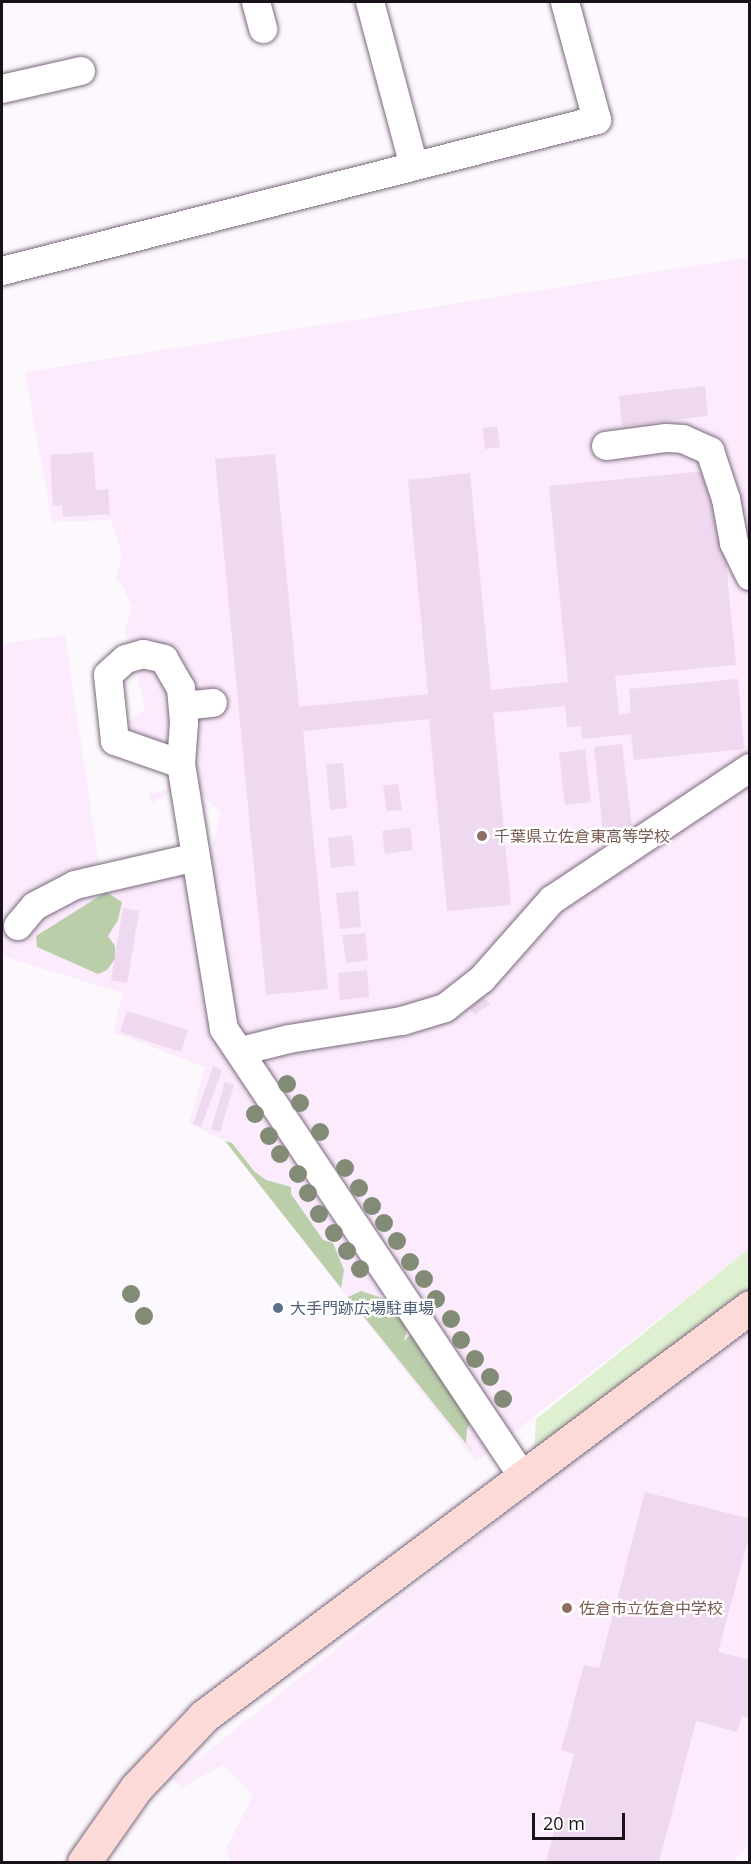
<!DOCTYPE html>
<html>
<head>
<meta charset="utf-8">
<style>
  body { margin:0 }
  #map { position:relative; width:751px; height:1864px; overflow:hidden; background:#fcf8fd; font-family:"Open Sans","Noto Sans JP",sans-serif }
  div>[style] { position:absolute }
  .built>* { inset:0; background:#fbebfc }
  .green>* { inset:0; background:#dff0d1 }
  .forest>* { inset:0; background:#bacfa9 }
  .building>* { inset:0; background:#eed9f0 }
  .roads { filter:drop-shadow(0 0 2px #7b697d) drop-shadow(0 0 2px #7b697d) }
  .street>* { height:28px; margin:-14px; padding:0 14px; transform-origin:14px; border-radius:14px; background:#fff }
  .secondary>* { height:33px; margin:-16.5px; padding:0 16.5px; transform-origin:16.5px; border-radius:16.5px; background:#fcdad7 }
  .trees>* { width:18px; height:18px; margin:-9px; border-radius:50%; background:#828b76 }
  .dots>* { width:16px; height:16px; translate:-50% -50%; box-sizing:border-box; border:3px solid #fff; border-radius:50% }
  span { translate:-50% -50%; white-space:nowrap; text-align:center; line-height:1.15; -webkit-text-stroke:4.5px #fff; paint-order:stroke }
  .education-label { font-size:16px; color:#785e54 }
  .left { translate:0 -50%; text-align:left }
  .service-label { font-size:16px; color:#4e5e75 }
  .frame { position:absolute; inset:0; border:3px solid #19121a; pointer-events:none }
  .scale { position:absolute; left:532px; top:1813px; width:93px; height:27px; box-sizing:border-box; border:3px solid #19121a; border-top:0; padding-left:8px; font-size:18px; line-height:21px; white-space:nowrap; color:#19121a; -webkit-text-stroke:4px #fff; paint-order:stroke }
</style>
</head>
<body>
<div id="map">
  <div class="built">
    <div style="clip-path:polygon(749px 257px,749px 1249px,476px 1462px,225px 1141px,189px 1123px,205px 1067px,113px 1032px,123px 993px,2px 956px,2px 644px,65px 635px,99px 864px,122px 872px,209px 861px,221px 812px,198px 792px,180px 787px,151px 803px,149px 794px,166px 790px,169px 779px,159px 767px,140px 766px,133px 759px,133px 735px,128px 722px,145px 709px,130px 643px,124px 633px,132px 608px,122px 584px,116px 580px,122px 553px,111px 520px,52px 522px,25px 372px)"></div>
    <div style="clip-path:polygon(749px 1330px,750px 1844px,732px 1862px,231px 1862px,226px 1848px,253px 1795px,223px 1765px,181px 1788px,173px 1779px,532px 1493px)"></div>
  </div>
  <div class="green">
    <div style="clip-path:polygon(749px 1249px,749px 1330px,532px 1493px,536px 1419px)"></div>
  </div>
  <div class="forest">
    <div style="clip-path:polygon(106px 892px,122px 902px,118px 920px,108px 936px,115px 946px,115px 959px,107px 970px,98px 974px,37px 947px,36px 936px)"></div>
    <div style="clip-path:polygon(225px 1141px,232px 1143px,254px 1171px,266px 1180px,291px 1187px,291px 1194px,323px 1240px,333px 1243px,344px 1270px,341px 1288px)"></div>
    <div style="clip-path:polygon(361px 1291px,388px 1300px,389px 1308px,408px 1326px,404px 1341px,410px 1335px,416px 1337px,424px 1356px,473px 1419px,467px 1429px,466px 1443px,475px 1455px,348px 1297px)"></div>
  </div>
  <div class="building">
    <div style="clip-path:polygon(705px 386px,708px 416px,622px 426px,619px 396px)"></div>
    <div style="clip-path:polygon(497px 426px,500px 447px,485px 449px,483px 428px)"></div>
    <div style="clip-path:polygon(93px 452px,96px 490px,108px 489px,110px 514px,63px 517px,62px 505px,53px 506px,50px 455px)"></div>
    <div style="clip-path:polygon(275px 454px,299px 707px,428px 694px,408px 480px,470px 473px,491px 690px,568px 682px,549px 486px,717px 470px,736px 665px,615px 676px,619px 715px,631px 713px,629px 689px,738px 679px,744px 749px,634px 760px,631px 734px,582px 739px,581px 726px,567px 727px,565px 706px,493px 713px,511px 905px,447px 911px,429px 719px,303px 731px,328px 989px,266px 995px,215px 459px)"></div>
    <div style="clip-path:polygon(622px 744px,632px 828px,603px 831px,594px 747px)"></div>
    <div style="clip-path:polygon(585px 749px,591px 802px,565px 805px,559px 753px)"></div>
    <div style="clip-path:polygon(343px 763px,347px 808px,330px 810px,326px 764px)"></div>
    <div style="clip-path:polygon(398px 784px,402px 810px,387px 811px,383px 786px)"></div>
    <div style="clip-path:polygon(410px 827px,413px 850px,385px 854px,382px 831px)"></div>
    <div style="clip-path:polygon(352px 835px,355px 865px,331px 868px,328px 838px)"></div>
    <div style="clip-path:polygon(358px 891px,361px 927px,340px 929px,336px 893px)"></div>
    <div style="clip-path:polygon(123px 908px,139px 911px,127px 983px,111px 980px)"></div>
    <div style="clip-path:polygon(365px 933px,368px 960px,346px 963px,342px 935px)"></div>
    <div style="clip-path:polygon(367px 970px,369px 997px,340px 1000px,338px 973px)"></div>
    <div style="clip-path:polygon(477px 989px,490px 1004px,475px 1015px,462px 1000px)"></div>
    <div style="clip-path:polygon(127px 1011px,188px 1030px,181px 1052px,120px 1032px)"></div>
    <div style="clip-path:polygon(213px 1066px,222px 1070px,201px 1127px,193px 1124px)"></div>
    <div style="clip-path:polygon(225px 1082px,234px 1085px,220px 1132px,211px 1129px)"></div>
    <div style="clip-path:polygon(645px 1492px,750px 1519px,750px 1533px,718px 1652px,750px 1660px,750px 1718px,742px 1716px,737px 1732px,696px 1721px,659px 1862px,546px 1862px,574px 1754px,561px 1750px,584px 1665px,599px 1668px)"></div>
  </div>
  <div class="roads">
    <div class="street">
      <div style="left:256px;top:2px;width:28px;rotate:75deg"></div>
      <div style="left:370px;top:2px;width:170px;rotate:75deg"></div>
      <div style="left:2px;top:89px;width:81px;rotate:-12.8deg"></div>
      <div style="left:2px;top:271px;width:614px;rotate:-14.24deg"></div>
      <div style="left:597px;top:120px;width:122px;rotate:-105.2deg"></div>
      <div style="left:606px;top:446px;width:61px;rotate:-7.6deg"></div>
      <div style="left:666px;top:438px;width:17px;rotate:3deg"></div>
      <div style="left:683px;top:439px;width:30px;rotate:24deg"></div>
      <div style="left:710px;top:451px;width:51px;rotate:71.6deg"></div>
      <div style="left:726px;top:499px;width:45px;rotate:79.7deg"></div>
      <div style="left:734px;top:543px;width:37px;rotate:64deg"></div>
      <div style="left:183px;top:706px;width:30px;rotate:-6deg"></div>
      <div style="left:181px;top:764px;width:70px;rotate:-160.8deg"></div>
      <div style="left:115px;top:741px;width:66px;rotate:-96.1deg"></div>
      <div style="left:108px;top:675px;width:24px;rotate:-42deg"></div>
      <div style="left:126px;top:659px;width:18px;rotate:-16deg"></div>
      <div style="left:143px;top:654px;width:22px;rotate:13deg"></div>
      <div style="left:164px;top:659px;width:34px;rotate:60deg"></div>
      <div style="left:181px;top:688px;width:35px;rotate:85deg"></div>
      <div style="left:184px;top:723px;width:41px;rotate:94.2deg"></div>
      <div style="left:181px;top:764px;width:268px;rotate:80.8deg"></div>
      <div style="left:224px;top:1029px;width:539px;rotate:56.28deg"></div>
      <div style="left:18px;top:926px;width:26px;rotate:-50deg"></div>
      <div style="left:35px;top:906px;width:45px;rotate:-27.7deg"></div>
      <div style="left:75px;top:885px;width:124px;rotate:-13deg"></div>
      <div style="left:241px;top:1051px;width:49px;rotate:-14deg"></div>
      <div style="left:289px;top:1039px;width:114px;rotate:-9.1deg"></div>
      <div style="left:402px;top:1021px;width:45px;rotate:-16.8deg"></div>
      <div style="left:445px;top:1008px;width:47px;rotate:-38.1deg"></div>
      <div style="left:482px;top:979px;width:106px;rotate:-48.5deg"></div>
      <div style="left:552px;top:900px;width:238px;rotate:-33.7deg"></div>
    </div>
    <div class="secondary">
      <div style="left:84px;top:1862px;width:90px;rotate:-54.9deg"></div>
      <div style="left:136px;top:1788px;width:99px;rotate:-46.6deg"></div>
      <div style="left:204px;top:1716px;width:682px;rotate:-36.84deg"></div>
    </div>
  </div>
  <div class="trees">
    <div style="left:287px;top:1084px"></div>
    <div style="left:300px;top:1103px"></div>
    <div style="left:255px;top:1114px"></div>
    <div style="left:320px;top:1132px"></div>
    <div style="left:269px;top:1136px"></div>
    <div style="left:280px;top:1154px"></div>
    <div style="left:345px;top:1168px"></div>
    <div style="left:298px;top:1174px"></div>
    <div style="left:359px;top:1188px"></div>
    <div style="left:308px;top:1193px"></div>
    <div style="left:372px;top:1206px"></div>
    <div style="left:319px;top:1214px"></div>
    <div style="left:384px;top:1223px"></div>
    <div style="left:334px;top:1233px"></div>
    <div style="left:397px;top:1241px"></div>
    <div style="left:347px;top:1251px"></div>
    <div style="left:410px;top:1262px"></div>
    <div style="left:360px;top:1269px"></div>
    <div style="left:424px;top:1279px"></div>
    <div style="left:131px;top:1294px"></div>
    <div style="left:436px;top:1299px"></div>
    <div style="left:144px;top:1316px"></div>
    <div style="left:451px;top:1319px"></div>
    <div style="left:461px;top:1340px"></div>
    <div style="left:475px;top:1359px"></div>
    <div style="left:490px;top:1377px"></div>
    <div style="left:503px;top:1399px"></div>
  </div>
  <div class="dots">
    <div style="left:482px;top:836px;background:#8d6e63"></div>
    <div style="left:278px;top:1308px;background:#5c6f8a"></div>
    <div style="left:567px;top:1608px;background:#8d6e63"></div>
  </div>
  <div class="education-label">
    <span class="left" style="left:494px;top:836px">千葉県立佐倉東高等学校</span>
    <span class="left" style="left:579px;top:1608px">佐倉市立佐倉中学校</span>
  </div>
  <div class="service-label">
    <span class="left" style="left:290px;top:1308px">大手門跡広場駐車場</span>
  </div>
  <div class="frame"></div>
  <div class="scale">20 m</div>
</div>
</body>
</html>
